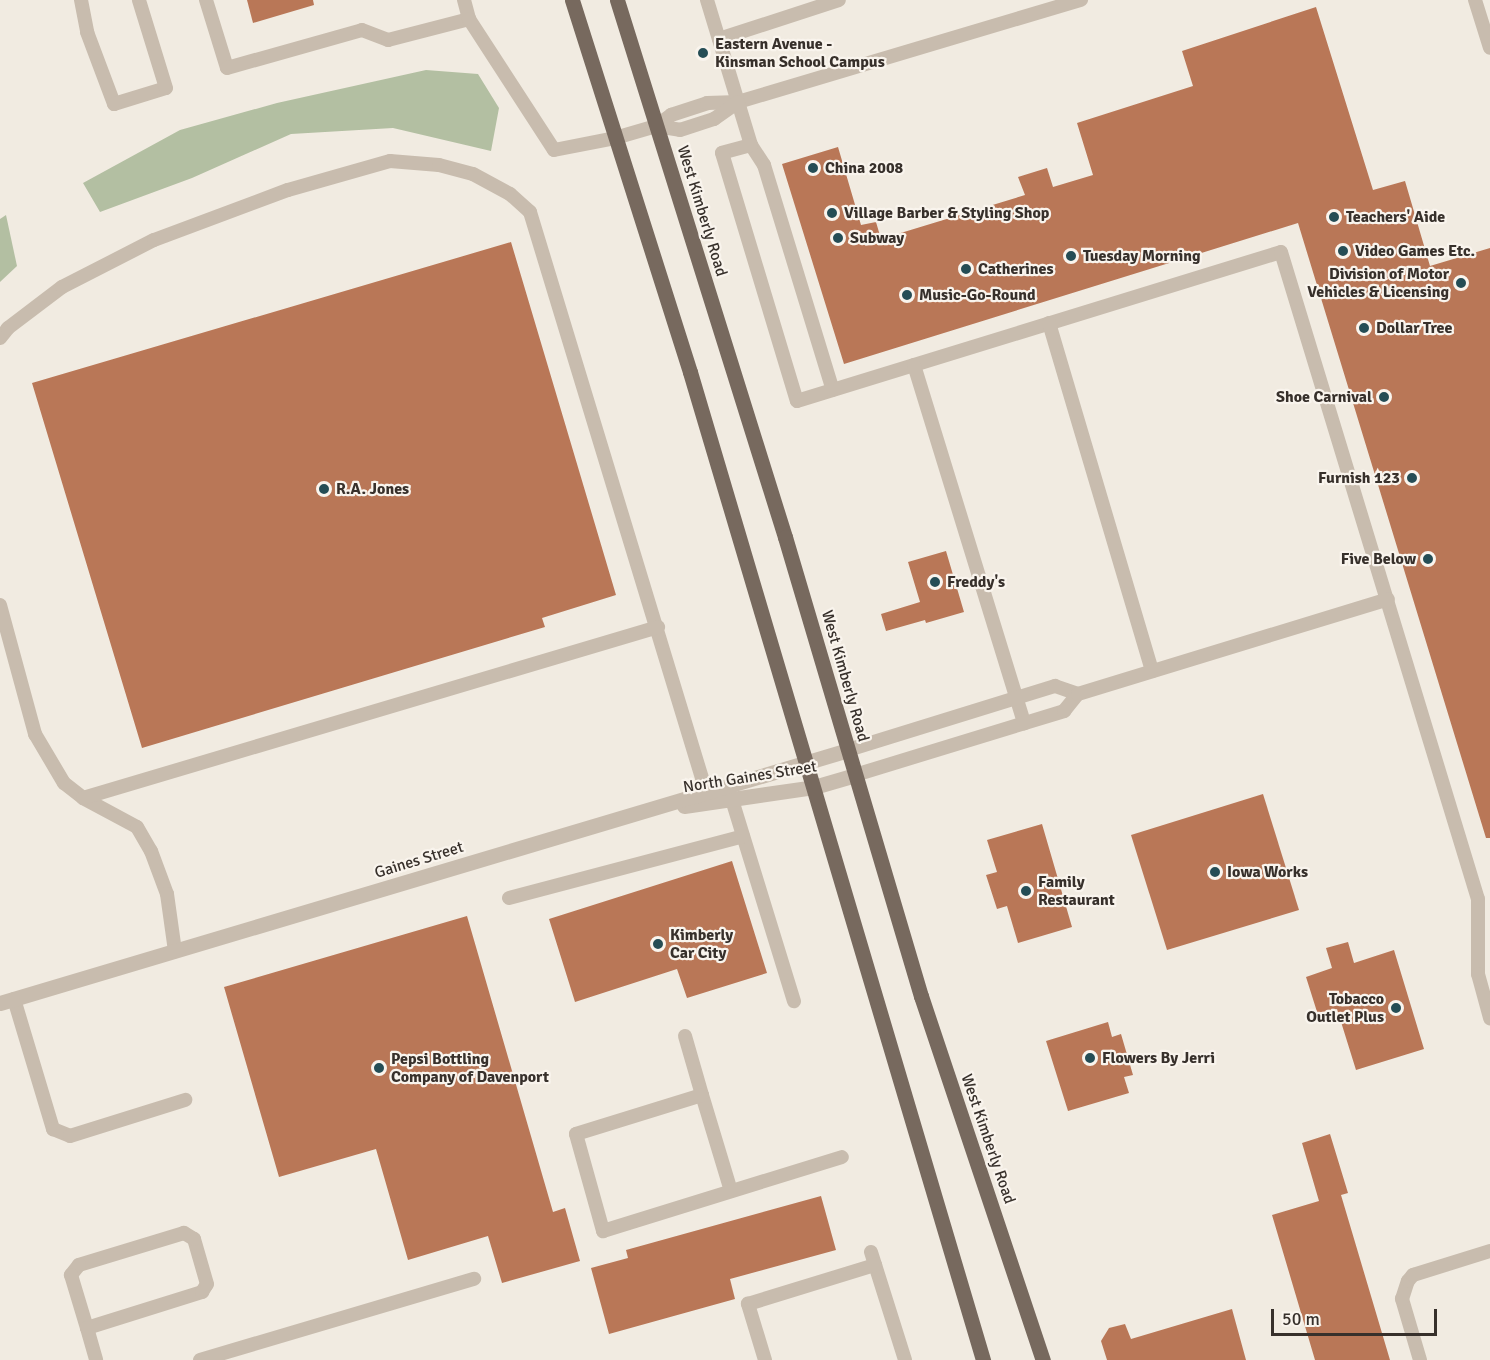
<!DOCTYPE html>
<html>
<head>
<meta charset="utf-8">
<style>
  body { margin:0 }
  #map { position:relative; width:1490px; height:1360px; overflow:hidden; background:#f1ebe1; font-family:Signika,sans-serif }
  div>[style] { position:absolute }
  .green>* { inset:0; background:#b3bfa2 }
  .building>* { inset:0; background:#b97757 }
  .service>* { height:14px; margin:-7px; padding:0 7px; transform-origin:7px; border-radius:7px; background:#c8bcae }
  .minor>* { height:15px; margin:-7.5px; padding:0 7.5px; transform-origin:7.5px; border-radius:7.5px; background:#c8bcae }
  .primary>* { height:15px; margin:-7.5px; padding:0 7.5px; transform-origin:7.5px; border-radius:7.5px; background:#77695e }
  .dots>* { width:16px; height:16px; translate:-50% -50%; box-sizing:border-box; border:3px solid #f9f4ed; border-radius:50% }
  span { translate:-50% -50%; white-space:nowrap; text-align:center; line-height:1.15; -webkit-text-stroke:4.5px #f9f4ed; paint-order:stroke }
  .poi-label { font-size:16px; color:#37302b; font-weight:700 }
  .left { translate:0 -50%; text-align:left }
  .right { translate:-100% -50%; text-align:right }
  .street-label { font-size:16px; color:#37302b }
  .scale { position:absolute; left:1271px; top:1309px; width:166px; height:27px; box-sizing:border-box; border:3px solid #37302b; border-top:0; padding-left:8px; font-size:18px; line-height:21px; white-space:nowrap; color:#37302b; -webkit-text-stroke:4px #f9f4ed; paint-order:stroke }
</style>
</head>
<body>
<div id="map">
  <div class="green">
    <div style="clip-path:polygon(426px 70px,478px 74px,499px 108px,491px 151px,393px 128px,291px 134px,192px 178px,100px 212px,83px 183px,180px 130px,277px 103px)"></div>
    <div style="clip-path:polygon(6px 215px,17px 266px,0 282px,0 219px)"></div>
  </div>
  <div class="building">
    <div style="clip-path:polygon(247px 0,313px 0,314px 5px,253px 23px)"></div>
    <div style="clip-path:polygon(1316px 7px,1373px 190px,1405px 181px,1430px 266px,1490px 248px,1490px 838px,1486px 838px,1298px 223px,844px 364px,782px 164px,838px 147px,861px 225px,876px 222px,881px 239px,1025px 195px,1018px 177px,1047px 168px,1053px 187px,1093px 175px,1077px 123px,1193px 86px,1182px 51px)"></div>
    <div style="clip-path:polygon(511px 242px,616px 595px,542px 618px,545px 627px,142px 748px,32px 383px)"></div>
    <div style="clip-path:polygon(946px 551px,964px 612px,926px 623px,925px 620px,886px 631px,881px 614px,920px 602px,908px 562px)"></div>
    <div style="clip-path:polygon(1263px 794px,1299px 910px,1167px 950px,1131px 835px)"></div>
    <div style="clip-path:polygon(1042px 824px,1072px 927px,1018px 943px,1007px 906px,997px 909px,986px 875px,997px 872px,987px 840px)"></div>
    <div style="clip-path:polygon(732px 861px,767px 973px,687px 998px,677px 969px,575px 1002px,549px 919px)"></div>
    <div style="clip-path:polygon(467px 916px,553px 1212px,565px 1208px,580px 1261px,502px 1283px,488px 1236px,408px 1260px,376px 1149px,279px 1177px,224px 987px)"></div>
    <div style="clip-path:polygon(1348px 942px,1354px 963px,1394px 950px,1424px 1049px,1356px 1070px,1337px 1009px,1318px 1015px,1306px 977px,1332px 968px,1326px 948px)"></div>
    <div style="clip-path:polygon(1108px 1022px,1112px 1037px,1121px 1034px,1133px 1075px,1124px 1077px,1129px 1093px,1068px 1111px,1046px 1041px)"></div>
    <div style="clip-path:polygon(1330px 1134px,1348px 1193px,1341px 1195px,1390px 1360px,1315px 1360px,1272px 1215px,1319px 1201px,1302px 1143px)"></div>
    <div style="clip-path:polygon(821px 1196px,836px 1250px,730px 1279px,735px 1299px,609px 1334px,591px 1268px,628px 1258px,626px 1250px)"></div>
    <div style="clip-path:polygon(1232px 1309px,1246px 1360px,1107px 1360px,1101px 1341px,1109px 1328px,1125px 1324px,1131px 1339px)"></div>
  </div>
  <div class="service">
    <div style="left:81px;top:0;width:33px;rotate:79deg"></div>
    <div style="left:87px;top:32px;width:77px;rotate:69.4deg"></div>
    <div style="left:114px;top:104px;width:54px;rotate:-17.1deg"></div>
    <div style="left:166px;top:88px;width:92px;rotate:-107.1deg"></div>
    <div style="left:206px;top:0;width:71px;rotate:72.8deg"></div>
    <div style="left:227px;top:68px;width:140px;rotate:-15.7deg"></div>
    <div style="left:362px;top:30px;width:28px;rotate:21deg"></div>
    <div style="left:388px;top:40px;width:84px;rotate:-14.5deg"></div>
    <div style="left:464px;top:0;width:20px;rotate:75deg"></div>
    <div style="left:469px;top:19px;width:156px;rotate:57deg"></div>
    <div style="left:554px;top:150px;width:62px;rotate:-11.1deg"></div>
    <div style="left:615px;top:138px;width:43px;rotate:-16.3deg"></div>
    <div style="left:656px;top:126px;width:19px;rotate:-36deg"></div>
    <div style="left:671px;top:115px;width:38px;rotate:-18deg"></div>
    <div style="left:707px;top:103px;width:31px;rotate:-2deg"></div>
    <div style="left:738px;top:102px;width:358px;rotate:-16.6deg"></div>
    <div style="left:707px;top:0;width:152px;rotate:73.1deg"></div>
    <div style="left:751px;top:145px;width:24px;rotate:57deg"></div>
    <div style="left:764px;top:165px;width:235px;rotate:73deg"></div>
    <div style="left:1475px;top:0;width:50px;rotate:72.6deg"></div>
    <div style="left:719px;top:39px;width:126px;rotate:-18deg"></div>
    <div style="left:656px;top:126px;width:24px;rotate:9deg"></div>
    <div style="left:680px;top:130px;width:36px;rotate:-18deg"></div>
    <div style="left:714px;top:119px;width:29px;rotate:-35deg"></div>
    <div style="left:751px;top:145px;width:30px;rotate:165deg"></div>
    <div style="left:722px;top:153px;width:259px;rotate:73.2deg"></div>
    <div style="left:797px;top:401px;width:506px;rotate:-17.11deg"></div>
    <div style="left:1281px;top:252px;width:676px;rotate:73.07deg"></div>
    <div style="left:1478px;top:899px;width:75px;rotate:90deg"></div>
    <div style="left:1478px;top:974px;width:46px;rotate:74.7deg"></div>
    <div style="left:1049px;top:323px;width:363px;rotate:73.5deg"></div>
    <div style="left:0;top:338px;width:13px;rotate:-51deg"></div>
    <div style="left:8px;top:328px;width:68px;rotate:-37.2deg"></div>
    <div style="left:62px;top:287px;width:103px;rotate:-27.1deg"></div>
    <div style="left:154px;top:240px;width:143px;rotate:-20.5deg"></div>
    <div style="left:288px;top:190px;width:106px;rotate:-15.9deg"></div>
    <div style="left:390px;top:161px;width:49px;rotate:4.7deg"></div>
    <div style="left:439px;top:165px;width:35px;rotate:15deg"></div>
    <div style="left:473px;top:174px;width:42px;rotate:28.4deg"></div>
    <div style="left:510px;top:194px;width:27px;rotate:42deg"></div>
    <div style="left:530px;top:212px;width:616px;rotate:73.1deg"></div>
    <div style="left:914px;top:365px;width:375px;rotate:72.9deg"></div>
    <div style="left:0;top:605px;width:134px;rotate:74.8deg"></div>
    <div style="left:35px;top:734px;width:57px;rotate:59.4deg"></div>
    <div style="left:64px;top:783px;width:24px;rotate:38deg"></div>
    <div style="left:83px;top:798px;width:61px;rotate:28.2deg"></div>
    <div style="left:137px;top:827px;width:28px;rotate:60deg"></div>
    <div style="left:151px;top:851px;width:46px;rotate:69.6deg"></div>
    <div style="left:167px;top:894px;width:58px;rotate:82deg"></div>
    <div style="left:848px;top:750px;width:217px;rotate:-17.2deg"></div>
    <div style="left:1055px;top:686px;width:24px;rotate:19deg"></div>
    <div style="left:855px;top:775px;width:219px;rotate:-17deg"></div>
    <div style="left:1064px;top:711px;width:22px;rotate:-51deg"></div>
    <div style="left:1078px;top:694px;width:324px;rotate:-17deg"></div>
    <div style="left:729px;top:790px;width:221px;rotate:72.9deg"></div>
    <div style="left:83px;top:798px;width:600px;rotate:-16.56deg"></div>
    <div style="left:509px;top:898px;width:242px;rotate:-14.8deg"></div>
    <div style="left:14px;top:999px;width:136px;rotate:73.3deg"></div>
    <div style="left:53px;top:1129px;width:18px;rotate:22deg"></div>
    <div style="left:70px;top:1136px;width:121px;rotate:-17.4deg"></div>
    <div style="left:685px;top:1036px;width:61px;rotate:73.9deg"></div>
    <div style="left:731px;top:1191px;width:100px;rotate:-106.8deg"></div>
    <div style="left:702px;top:1095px;width:132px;rotate:162.8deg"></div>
    <div style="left:576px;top:1134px;width:101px;rotate:74.4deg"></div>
    <div style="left:603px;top:1231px;width:250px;rotate:-17.2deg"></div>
    <div style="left:871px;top:1252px;width:113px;rotate:72.5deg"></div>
    <div style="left:87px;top:1328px;width:121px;rotate:-17.4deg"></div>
    <div style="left:202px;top:1292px;width:9px;rotate:-58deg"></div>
    <div style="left:207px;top:1284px;width:47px;rotate:-106.1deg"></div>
    <div style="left:194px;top:1239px;width:12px;rotate:-149deg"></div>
    <div style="left:184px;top:1233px;width:110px;rotate:163.1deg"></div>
    <div style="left:79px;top:1265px;width:13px;rotate:129deg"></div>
    <div style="left:71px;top:1275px;width:55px;rotate:73.2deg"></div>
    <div style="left:87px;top:1328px;width:33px;rotate:74deg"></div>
    <div style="left:200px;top:1360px;width:286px;rotate:-16.5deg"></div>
    <div style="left:765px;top:1360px;width:59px;rotate:-106.9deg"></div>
    <div style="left:748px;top:1304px;width:133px;rotate:-17.1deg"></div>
    <div style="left:1420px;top:1360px;width:64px;rotate:-106.4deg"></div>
    <div style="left:1402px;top:1299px;width:19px;rotate:-72deg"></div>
    <div style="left:1408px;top:1281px;width:8px;rotate:-50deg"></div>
    <div style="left:1413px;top:1275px;width:81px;rotate:-17.3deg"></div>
  </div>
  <div class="minor">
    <div style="left:684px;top:806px;width:131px;rotate:-8.3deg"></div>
    <div style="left:814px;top:787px;width:43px;rotate:-16.3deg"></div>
    <div style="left:0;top:1003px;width:885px;rotate:-16.61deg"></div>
  </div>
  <div class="primary">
    <div style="left:572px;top:0;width:390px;rotate:72.4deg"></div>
    <div style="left:690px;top:372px;width:1031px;rotate:73.48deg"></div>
    <div style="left:617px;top:0;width:563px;rotate:72.63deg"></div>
    <div style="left:785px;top:537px;width:479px;rotate:73.5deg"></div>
    <div style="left:921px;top:996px;width:384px;rotate:71.5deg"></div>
  </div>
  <div class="dots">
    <div style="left:703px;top:53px;background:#254d55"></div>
    <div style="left:813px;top:168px;background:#254d55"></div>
    <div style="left:832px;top:213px;background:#254d55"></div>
    <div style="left:1334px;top:217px;background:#254d55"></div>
    <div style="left:838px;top:238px;background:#254d55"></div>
    <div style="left:1343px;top:251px;background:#254d55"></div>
    <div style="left:1071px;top:256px;background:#254d55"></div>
    <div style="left:966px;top:269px;background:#254d55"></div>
    <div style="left:1461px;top:283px;background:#254d55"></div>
    <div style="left:907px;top:295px;background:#254d55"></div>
    <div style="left:1364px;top:328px;background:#254d55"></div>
    <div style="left:1384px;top:397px;background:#254d55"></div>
    <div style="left:1412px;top:478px;background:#254d55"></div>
    <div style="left:324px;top:489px;background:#254d55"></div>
    <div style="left:1428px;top:559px;background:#254d55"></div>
    <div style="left:935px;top:582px;background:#254d55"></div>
    <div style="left:1215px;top:872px;background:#254d55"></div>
    <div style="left:1026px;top:891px;background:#254d55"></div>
    <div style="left:658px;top:944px;background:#254d55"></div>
    <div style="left:1396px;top:1008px;background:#254d55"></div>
    <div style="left:1090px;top:1058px;background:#254d55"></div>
    <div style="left:379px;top:1068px;background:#254d55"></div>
  </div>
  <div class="poi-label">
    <span class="left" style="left:715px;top:53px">Eastern Avenue -<br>Kinsman School Campus</span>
    <span class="left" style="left:825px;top:168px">China 2008</span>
    <span class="left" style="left:844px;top:213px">Village Barber &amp; Styling Shop</span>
    <span class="left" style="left:1346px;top:217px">Teachers' Aide</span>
    <span class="left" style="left:850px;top:238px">Subway</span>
    <span class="left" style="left:1355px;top:251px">Video Games Etc.</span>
    <span class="left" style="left:1083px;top:256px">Tuesday Morning</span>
    <span class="left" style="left:978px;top:269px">Catherines</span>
    <span class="right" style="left:1449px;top:283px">Division of Motor<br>Vehicles &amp; Licensing</span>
    <span class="left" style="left:919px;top:295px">Music-Go-Round</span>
    <span class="left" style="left:1376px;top:328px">Dollar Tree</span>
    <span class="right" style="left:1372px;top:397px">Shoe Carnival</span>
    <span class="right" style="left:1400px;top:478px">Furnish 123</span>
    <span class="left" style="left:336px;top:489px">R.A. Jones</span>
    <span class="right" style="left:1416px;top:559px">Five Below</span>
    <span class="left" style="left:947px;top:582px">Freddy's</span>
    <span class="left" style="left:1227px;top:872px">Iowa Works</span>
    <span class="left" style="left:1038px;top:891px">Family<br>Restaurant</span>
    <span class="left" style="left:670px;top:944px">Kimberly<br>Car City</span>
    <span class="right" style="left:1384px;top:1008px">Tobacco<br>Outlet Plus</span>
    <span class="left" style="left:1102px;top:1058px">Flowers By Jerri</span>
    <span class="left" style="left:391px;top:1068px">Pepsi Bottling<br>Company of Davenport</span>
  </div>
  <div class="street-label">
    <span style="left:702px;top:211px;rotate:73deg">West Kimberly Road</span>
    <span style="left:845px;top:676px;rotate:74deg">West Kimberly Road</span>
    <span style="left:750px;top:777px;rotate:-9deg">North Gaines Street</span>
    <span style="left:419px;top:860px;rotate:-17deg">Gaines Street</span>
    <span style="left:988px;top:1139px;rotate:71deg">West Kimberly Road</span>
  </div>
  <div class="scale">50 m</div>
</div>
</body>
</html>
